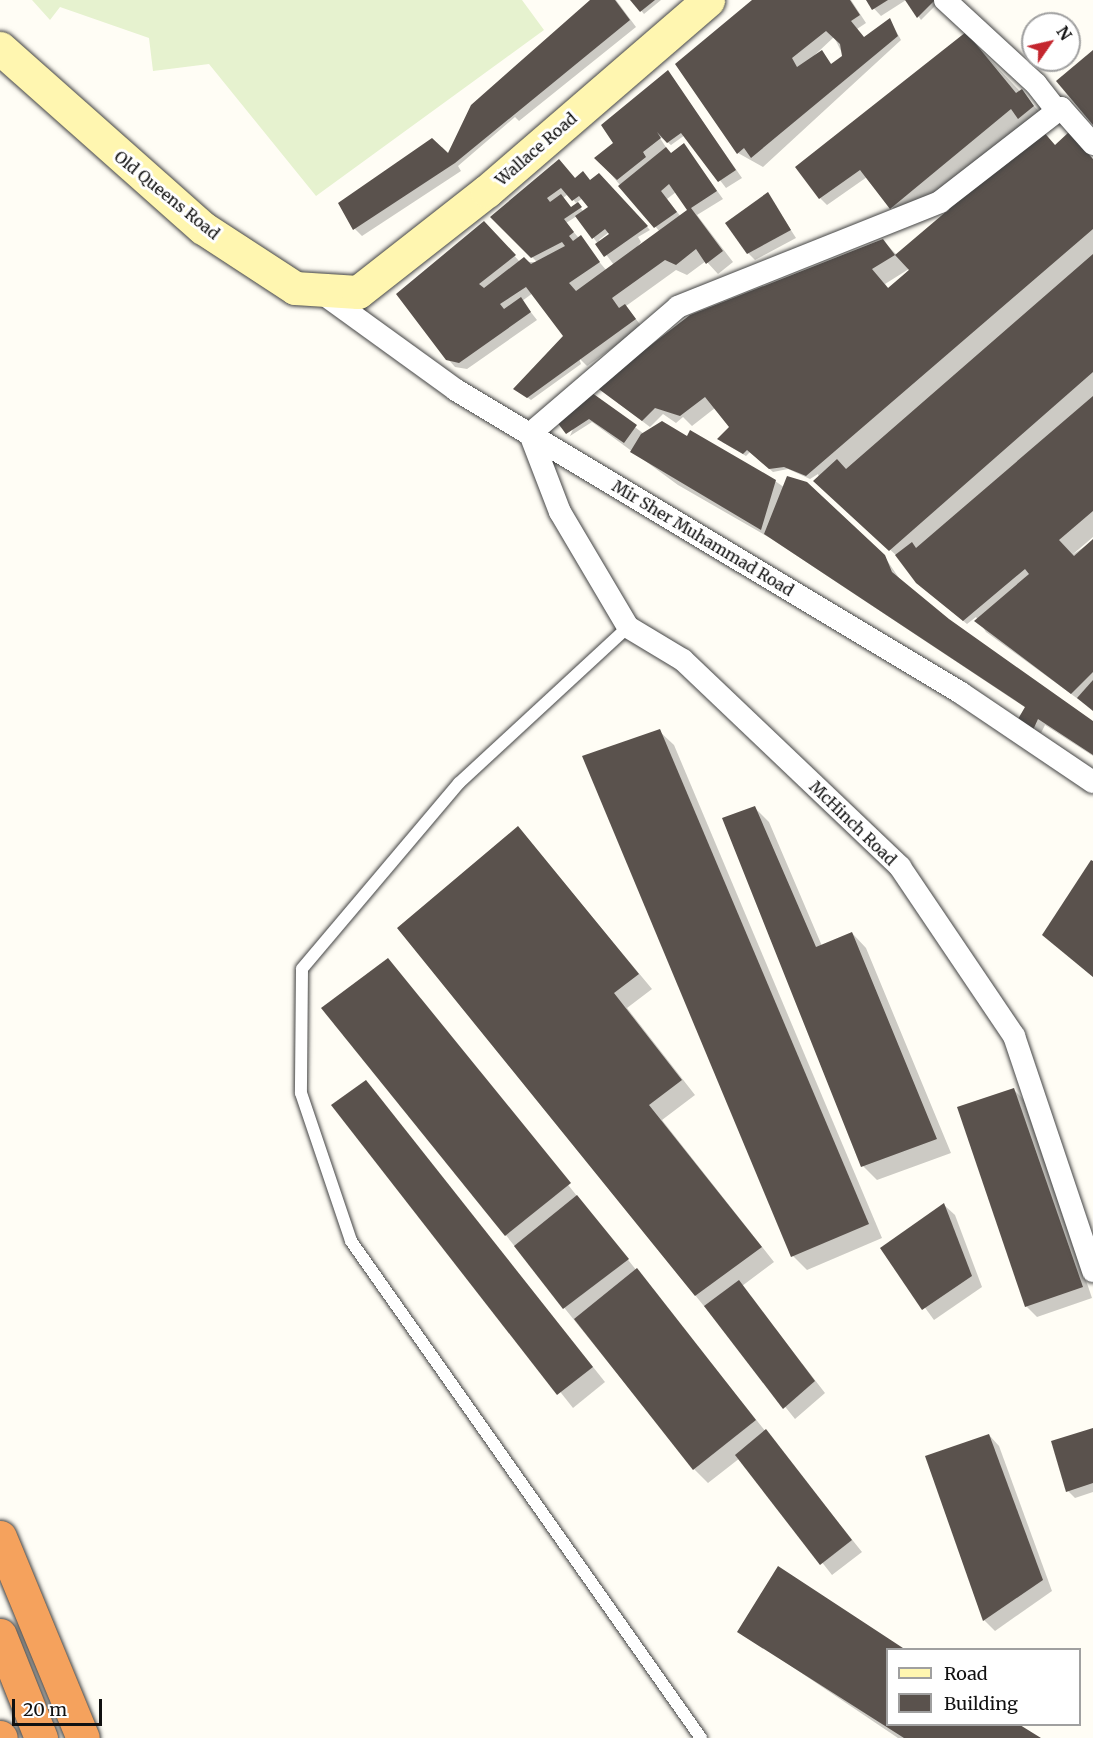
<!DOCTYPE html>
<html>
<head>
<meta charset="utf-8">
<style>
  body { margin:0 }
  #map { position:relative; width:1093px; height:1738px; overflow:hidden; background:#fffdf5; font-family:Merriweather,serif }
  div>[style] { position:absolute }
  .pitch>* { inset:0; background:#e6f2cf }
  .shadow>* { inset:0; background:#0003 }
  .building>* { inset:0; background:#5a524d }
  .roads { filter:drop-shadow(0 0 2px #444) drop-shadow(0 0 2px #444) }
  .lane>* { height:12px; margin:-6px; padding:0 6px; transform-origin:6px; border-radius:6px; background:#fff }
  .street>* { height:22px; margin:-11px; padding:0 11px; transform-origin:11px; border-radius:11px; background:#fff }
  .secondary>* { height:33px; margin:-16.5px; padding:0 16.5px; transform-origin:16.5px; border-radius:16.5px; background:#fff6b0 }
  .highway>* { height:33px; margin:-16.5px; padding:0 16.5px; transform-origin:16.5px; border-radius:16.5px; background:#f5a25d }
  span { translate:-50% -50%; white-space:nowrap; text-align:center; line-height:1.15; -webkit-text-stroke:6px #fff; paint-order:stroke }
  .street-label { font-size:16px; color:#111 }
  .legend { position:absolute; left:886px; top:1648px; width:195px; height:78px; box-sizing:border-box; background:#fff; border:2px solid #a0a0a0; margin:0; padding:8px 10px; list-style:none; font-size:18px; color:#111 }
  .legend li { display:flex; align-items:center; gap:12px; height:30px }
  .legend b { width:30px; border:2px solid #a0a0a0 }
  .north { position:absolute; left:1021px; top:12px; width:60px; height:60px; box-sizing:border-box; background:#fff; border:2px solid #a0a0a0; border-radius:50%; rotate:56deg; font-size:16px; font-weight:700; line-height:24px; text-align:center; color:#111 }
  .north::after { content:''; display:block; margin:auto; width:21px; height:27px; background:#c4262e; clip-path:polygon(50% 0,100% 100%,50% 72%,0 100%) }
  .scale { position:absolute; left:12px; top:1699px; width:90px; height:27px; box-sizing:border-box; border:3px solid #111; border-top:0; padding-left:8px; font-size:18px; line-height:21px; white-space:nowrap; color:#111; -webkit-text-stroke:4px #fff; paint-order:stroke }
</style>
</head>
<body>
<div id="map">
  <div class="pitch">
    <div style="clip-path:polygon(32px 0,522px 0,544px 30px,316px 196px,209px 64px,153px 71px,149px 38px,60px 7px,50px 20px)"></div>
  </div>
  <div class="shadow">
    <div style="clip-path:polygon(591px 0,616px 0,636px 27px,519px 121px,515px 117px,458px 166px,461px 171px,362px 236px,355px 229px,340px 204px,442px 147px,449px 154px)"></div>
    <div style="clip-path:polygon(632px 0,661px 0,644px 14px)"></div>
    <div style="clip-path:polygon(evenodd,755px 0,851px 0,866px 23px,857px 29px,864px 38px,890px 20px,901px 40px,763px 167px,738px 153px,677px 64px,755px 0,834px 37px,844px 57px,832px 65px,822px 52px,803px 66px,834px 37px)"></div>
    <div style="clip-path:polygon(866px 0,906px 0,881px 16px)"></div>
    <div style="clip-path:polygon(907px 0,941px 0,921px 20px)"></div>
    <div style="clip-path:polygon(966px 34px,1047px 120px,905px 222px,867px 177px,827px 205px,820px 198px)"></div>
    <div style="clip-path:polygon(evenodd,668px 72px,742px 178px,726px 188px,685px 135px,671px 145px,658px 135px,671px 155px,684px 145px,723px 199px,697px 215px,733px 262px,718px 274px,706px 261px,687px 275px,676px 270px,626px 306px,642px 327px,587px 366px,579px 358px,581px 364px,531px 400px,515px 389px,563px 339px,569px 342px,533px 293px,522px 301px,537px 320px,467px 369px,455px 367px,448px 359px,491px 230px,520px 262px,537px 262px,492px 217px,575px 179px,591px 181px,599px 175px,650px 230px,638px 237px,641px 242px,633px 252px,660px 232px,597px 158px,616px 143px,668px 72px,676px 192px,689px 211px,681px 217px,667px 199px,676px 192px,668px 72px,568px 194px,577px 204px,571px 208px,563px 198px,568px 194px,668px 72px,583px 198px,590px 208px,584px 212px,576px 203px,583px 198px,668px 72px,577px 216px,614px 265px,607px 271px,566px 223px,577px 216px,668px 72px,609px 232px,611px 235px,600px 242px,599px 240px,609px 232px)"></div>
    <div style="clip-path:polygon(evenodd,1055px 147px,1093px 160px,1093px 537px,1072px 555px,1093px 541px,1093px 710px,986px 632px,976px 617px,967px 624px,922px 587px,897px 556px,822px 488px,818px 474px,810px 479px,788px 469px,773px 472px,750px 452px,746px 456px,722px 442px,735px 433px,715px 408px,692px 426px,683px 417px,676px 423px,663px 414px,650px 427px,618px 403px,883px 241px,897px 255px,1055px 147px,912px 267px,889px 289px,885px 284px,912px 267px)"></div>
    <div style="clip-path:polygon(768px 194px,796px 238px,755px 260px,748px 253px)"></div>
    <div style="clip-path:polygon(589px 392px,644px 434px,687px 438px,775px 481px,884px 556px,901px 581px,948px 620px,1093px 724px,1093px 756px,1045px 725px,1040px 735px,1027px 726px,1026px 708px,770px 538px,678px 485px,592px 422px,570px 436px)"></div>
    <div style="clip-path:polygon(659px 731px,674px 745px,882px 1238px,807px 1270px,793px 1256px)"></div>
    <div style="clip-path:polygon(754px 807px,769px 822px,822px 946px,852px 933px,866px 948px,951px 1153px,877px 1180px,863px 1166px)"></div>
    <div style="clip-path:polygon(518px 828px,652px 989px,627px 1008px,695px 1095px,662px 1120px,774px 1262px,742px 1286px,825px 1393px,795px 1419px,399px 928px)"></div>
    <div style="clip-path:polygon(1093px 863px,1093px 977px,1044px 935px)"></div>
    <div style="clip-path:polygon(388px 960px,862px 1552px,832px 1575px,740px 1458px,708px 1483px,694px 1469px,323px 1008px)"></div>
    <div style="clip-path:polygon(366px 1082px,605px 1382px,573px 1408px,333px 1105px)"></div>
    <div style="clip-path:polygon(1014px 1090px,1025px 1101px,1092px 1298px,1037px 1317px,1026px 1306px)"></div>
    <div style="clip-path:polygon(944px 1205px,955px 1215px,982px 1287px,934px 1320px,882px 1249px)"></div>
    <div style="clip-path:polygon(1093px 1430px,1093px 1492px,1075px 1498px,1068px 1491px)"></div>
    <div style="clip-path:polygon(989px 1435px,999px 1446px,1052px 1591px,995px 1631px,984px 1620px,927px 1457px)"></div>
    <div style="clip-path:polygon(739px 1631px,888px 1650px,888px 1724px,1017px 1724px,1038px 1738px,898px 1738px)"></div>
  </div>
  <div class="building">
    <div style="clip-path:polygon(590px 0,615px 0,630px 20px,455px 163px,353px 230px,338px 203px,432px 138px,448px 153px,471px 105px)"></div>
    <div style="clip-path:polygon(630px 0,655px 0,640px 12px)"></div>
    <div style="clip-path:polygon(evenodd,752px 0,850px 0,860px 15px,851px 21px,864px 37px,890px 18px,898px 36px,751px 158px,744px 148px,737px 154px,675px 64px,752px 0,826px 31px,840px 44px,842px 56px,831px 64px,822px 50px,797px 67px,792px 58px,826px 31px)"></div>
    <div style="clip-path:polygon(866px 0,888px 0,872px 10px)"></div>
    <div style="clip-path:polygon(905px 0,935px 0,917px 18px)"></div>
    <div style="clip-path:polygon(966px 32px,1016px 93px,1022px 89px,1034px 106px,1018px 119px,1011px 109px,890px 209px,860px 170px,819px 199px,795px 167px)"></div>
    <div style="clip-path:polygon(1093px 50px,1093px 125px,1056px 81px)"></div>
    <div style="clip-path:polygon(668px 70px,736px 170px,718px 182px,681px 133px,667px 143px,657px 132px,661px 138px,643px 152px,646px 157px,617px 180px,594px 158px,613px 143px,601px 125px)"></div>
    <div style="clip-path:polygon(1042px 130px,1055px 145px,1069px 132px,1093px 159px,1093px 229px,806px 476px,784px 467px,769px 469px,747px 450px,743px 454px,717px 439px,729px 427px,705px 397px,680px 416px,655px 408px,642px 421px,596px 387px,690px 315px,883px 239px,895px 255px,872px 269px,888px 288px,909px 270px,895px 255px)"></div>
    <div style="clip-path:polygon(684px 143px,717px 191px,691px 208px,723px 251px,706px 264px,696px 249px,676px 265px,665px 260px,612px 298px,619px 308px,625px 304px,636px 319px,527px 398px,513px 389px,563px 336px,526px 287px,500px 304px,504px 309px,521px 297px,531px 312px,459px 363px,446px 360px,396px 294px,484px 221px,516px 255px,479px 284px,484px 288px,524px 257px,531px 264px,565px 246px,562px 242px,531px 258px,490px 217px,559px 159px,575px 178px,583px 171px,590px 180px,599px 173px,648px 226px,604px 257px,595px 244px,609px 234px,605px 229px,592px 239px,575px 216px,588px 207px,579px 196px,572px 201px,561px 188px,547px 198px,550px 202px,561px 194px,571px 207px,578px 202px,582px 207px,564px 219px,574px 232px,569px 236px,573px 241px,581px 235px,600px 262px,569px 283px,576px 291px,687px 210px,669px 184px,661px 191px,677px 212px,654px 228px,618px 186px,666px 147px,671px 153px)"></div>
    <div style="clip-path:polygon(768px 192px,791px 230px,747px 254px,725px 223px)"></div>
    <div style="clip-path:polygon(1093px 254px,1093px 372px,889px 551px,813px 481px,837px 459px,846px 469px)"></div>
    <div style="clip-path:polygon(588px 390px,637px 425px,624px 443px,589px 419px,566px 434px,557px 422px)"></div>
    <div style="clip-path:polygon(1093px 396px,1093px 511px,1059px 540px,1074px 556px,1093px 539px,1093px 672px,1071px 694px,974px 621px,1029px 574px,1025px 569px,963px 621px,916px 583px,895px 555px,912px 542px,916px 548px)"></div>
    <div style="clip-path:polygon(662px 421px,687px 436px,690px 430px,776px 480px,761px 530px,630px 452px,641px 434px)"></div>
    <div style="clip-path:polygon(787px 476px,807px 482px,885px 555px,892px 572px,949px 619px,1093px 721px,1093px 755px,1038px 719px,1033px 730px,1018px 719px,1025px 707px,764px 534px)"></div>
    <div style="clip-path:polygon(1093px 680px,1093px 711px,1077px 698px)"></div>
    <div style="clip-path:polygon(660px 729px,869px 1224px,791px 1257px,582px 756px)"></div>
    <div style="clip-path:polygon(755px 806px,816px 947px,852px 932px,937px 1139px,861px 1167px,722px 818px)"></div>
    <div style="clip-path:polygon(518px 826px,639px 974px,614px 993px,682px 1080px,649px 1105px,762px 1247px,695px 1296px,397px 928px)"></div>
    <div style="clip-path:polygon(1091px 860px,1093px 861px,1093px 977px,1042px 935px)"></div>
    <div style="clip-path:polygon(388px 958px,571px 1183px,505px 1236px,321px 1008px)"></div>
    <div style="clip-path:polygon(366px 1080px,593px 1367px,557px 1395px,331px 1105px)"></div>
    <div style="clip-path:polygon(1014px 1088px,1083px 1287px,1025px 1307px,957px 1107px)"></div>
    <div style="clip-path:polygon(577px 1195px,629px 1259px,563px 1309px,514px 1246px)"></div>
    <div style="clip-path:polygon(944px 1203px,972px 1276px,922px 1310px,880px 1248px)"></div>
    <div style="clip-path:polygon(637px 1268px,756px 1420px,693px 1470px,574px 1319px)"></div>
    <div style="clip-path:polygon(739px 1280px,815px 1381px,783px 1409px,704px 1306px)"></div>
    <div style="clip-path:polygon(1093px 1428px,1093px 1483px,1066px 1492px,1051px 1441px)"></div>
    <div style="clip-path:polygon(766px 1429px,852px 1540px,820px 1565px,735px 1455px)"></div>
    <div style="clip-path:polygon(989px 1434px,1043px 1580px,983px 1621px,925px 1456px)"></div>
    <div style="clip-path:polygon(778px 1566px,906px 1650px,888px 1650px,888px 1725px,1020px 1725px,1041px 1738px,904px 1738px,737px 1632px)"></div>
  </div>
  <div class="roads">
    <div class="lane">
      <div style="left:628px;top:627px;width:230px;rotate:137.3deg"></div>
      <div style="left:459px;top:783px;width:243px;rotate:130.2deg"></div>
      <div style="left:302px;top:969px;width:124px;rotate:90.5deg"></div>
      <div style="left:301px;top:1093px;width:156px;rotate:71.3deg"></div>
      <div style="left:351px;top:1241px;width:608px;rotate:54.85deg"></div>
    </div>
    <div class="street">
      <div style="left:945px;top:0;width:124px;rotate:42.7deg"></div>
      <div style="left:1036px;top:84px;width:34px;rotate:52deg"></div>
      <div style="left:1093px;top:144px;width:48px;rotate:-131.6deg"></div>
      <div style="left:1061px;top:108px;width:153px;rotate:142.2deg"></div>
      <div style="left:940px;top:202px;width:282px;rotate:158.2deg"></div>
      <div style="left:678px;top:307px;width:195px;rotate:139.4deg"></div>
      <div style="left:530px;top:434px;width:84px;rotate:69deg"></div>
      <div style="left:560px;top:512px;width:134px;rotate:59.4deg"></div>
      <div style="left:628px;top:627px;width:64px;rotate:31deg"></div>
      <div style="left:683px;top:660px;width:300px;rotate:43.6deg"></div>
      <div style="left:900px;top:867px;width:204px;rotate:56deg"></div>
      <div style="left:1014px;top:1036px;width:248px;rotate:71.4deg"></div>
      <div style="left:318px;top:290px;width:170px;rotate:35.9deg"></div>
      <div style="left:456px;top:390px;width:589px;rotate:30.96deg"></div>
      <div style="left:961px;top:693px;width:159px;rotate:34deg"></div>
    </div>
    <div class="secondary">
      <div style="left:0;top:48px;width:271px;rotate:41.6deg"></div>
      <div style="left:203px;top:228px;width:110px;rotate:33.1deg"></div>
      <div style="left:295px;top:288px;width:63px;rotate:3.6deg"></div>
      <div style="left:358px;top:292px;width:164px;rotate:-38.1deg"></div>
      <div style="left:487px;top:191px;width:292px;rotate:-40.8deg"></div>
    </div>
    <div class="highway">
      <div style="left:0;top:1537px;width:217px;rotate:67.6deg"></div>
      <div style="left:0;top:1635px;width:111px;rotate:68.3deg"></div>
      <div style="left:0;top:1737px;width:1px;rotate:45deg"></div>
    </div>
  </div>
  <div class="street-label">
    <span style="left:536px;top:149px;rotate:-41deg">Wallace Road</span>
    <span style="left:167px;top:195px;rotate:39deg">Old Queens Road</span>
    <span style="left:703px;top:538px;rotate:31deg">Mir Sher Muhammad Road</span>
    <span style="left:853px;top:823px;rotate:44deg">McHinch Road</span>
  </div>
  <ul class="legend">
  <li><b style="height:8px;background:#fff6b0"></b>Road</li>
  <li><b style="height:16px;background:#5a524d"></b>Building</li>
  </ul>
  <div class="north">N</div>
  <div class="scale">20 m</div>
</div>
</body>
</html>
